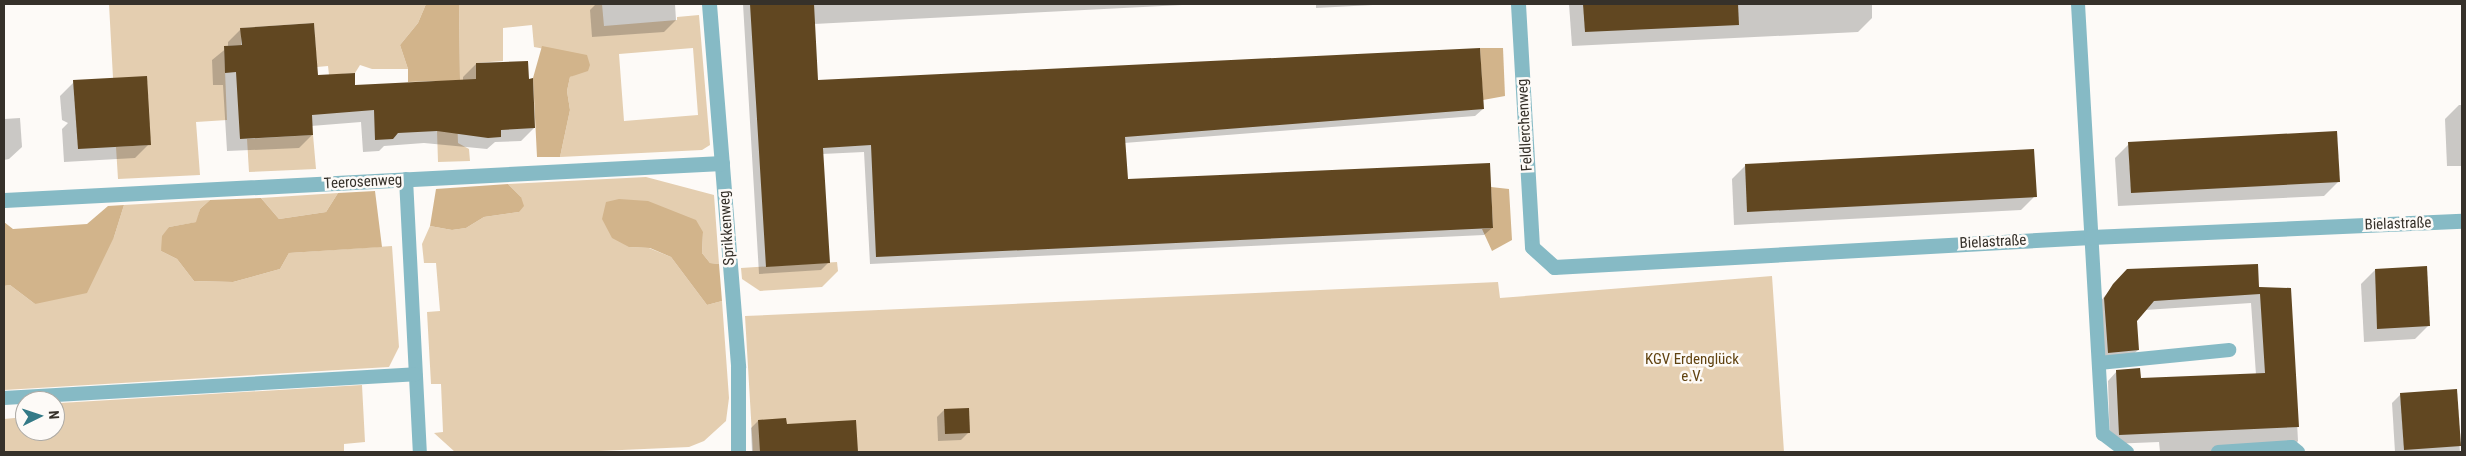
<!DOCTYPE html>
<html>
<head>
<meta charset="utf-8">
<style>
  body { margin:0 }
  #map { position:relative; width:2466px; height:456px; overflow:hidden; background:#fdfaf7; font-family:"Roboto Condensed",sans-serif }
  div>[style] { position:absolute }
  .green>* { inset:0; background:#e4ceb0 }
  .forest>* { inset:0; background:#d2b48b }
  .shadow>* { inset:0; background:#0003 }
  .building>* { inset:0; background:#614721 }
  .lane>* { height:14px; margin:-7px; padding:0 7px; transform-origin:7px; border-radius:7px; background:#86bac5 }
  .street>* { height:15px; margin:-7.5px; padding:0 7.5px; transform-origin:7.5px; border-radius:7.5px; background:#86bac5 }
  span { translate:-50% -50%; white-space:nowrap; text-align:center; line-height:1.15; -webkit-text-stroke:5px #fdfaf7; paint-order:stroke }
  .street-label { font-size:15px; color:#36312a }
  .park-label { font-size:15px; color:#614311 }
  .frame { position:absolute; inset:0; border:5px solid #36312a; pointer-events:none }
  .north { position:absolute; left:15px; top:391px; width:50px; height:50px; box-sizing:border-box; background:#fdfaf7; border:1px solid #adaaa5; border-radius:50%; rotate:86deg; font-size:14px; font-weight:700; line-height:20px; text-align:center; color:#36312a }
  .north::after { content:''; display:block; margin:auto; width:18px; height:22px; background:#347a87; clip-path:polygon(50% 0,100% 100%,50% 72%,0 100%) }
</style>
</head>
<body>
<div id="map">
  <div class="green">
    <div style="clip-path:polygon(109px 4px,426px 4px,418px 23px,400px 45px,408px 69px,372px 69px,360px 65px,355px 73px,329px 75px,328px 66px,317px 67px,314px 23px,241px 28px,241px 45px,224px 46px,227px 120px,196px 122px,200px 175px,118px 179px,116px 147px,150px 145px,113px 78px)"></div>
    <div style="clip-path:polygon(evenodd,459px 4px,602px 4px,604px 26px,677px 20px,677px 17px,699px 15px,710px 145px,702px 150px,560px 157px,570px 110px,567px 91px,570px 77px,582px 71px,567px 53px,534px 47px,532px 25px,503px 28px,503px 61px,476px 63px,476px 81px,460px 80px,459px 4px,693px 48px,698px 115px,624px 121px,619px 54px,693px 48px)"></div>
    <div style="clip-path:polygon(456px 82px,458px 143px,469px 149px,470px 161px,438px 162px,437px 131px)"></div>
    <div style="clip-path:polygon(313px 135px,316px 169px,249px 172px,247px 139px)"></div>
    <div style="clip-path:polygon(646px 177px,714px 195px,719px 264px,710px 263px,702px 253px,703px 232px,629px 247px,649px 248px,671px 257px,707px 305px,722px 301px,729px 398px,726px 421px,704px 441px,689px 447px,577px 452px,455px 452px,434px 433px,443px 432px,441px 384px,431px 384px,427px 312px,440px 311px,436px 263px,424px 263px,422px 244px,430px 226px,452px 230px,466px 228px,484px 217px,519px 212px,521px 197px,508px 184px)"></div>
    <div style="clip-path:polygon(338px 193px,326px 212px,279px 219px,261px 198px)"></div>
    <div style="clip-path:polygon(210px 200px,200px 209px,197px 222px,169px 227px,161px 251px,177px 259px,194px 281px,233px 282px,280px 269px,289px 253px,392px 246px,399px 347px,389px 367px,4px 390px,4px 286px,10px 285px,35px 304px,114px 237px,124px 205px)"></div>
    <div style="clip-path:polygon(837px 262px,838px 271px,822px 287px,760px 291px,742px 279px,741px 268px)"></div>
    <div style="clip-path:polygon(1772px 276px,1784px 452px,753px 452px,745px 316px,1498px 282px,1500px 298px)"></div>
    <div style="clip-path:polygon(362px 385px,365px 442px,344px 444px,344px 452px,4px 452px,4px 419px,25px 417px,25px 431px,55px 431px,55px 415px,61px 415px,60px 403px)"></div>
  </div>
  <div class="forest">
    <div style="clip-path:polygon(426px 4px,459px 4px,460px 80px,447px 88px,437px 89px,436px 81px,408px 82px,408px 69px,400px 45px,418px 23px)"></div>
    <div style="clip-path:polygon(542px 46px,587px 55px,590px 65px,588px 71px,570px 77px,567px 91px,570px 110px,560px 157px,537px 157px,533px 78px)"></div>
    <div style="clip-path:polygon(1480px 48px,1503px 48px,1505px 96px,1483px 100px)"></div>
    <div style="clip-path:polygon(508px 184px,521px 197px,524px 206px,519px 212px,484px 217px,466px 228px,452px 230px,430px 226px,436px 189px)"></div>
    <div style="clip-path:polygon(1491px 187px,1509px 189px,1512px 240px,1492px 251px,1482px 229px,1493px 228px)"></div>
    <div style="clip-path:polygon(375px 191px,382px 247px,289px 253px,280px 269px,233px 282px,194px 281px,177px 259px,161px 251px,162px 236px,169px 227px,196px 222px,200px 209px,210px 200px,261px 198px,279px 219px,326px 212px,338px 193px)"></div>
    <div style="clip-path:polygon(619px 199px,648px 201px,696px 220px,703px 232px,702px 253px,710px 263px,719px 264px,722px 301px,707px 305px,671px 257px,650px 248px,629px 247px,612px 238px,602px 219px,606px 202px)"></div>
    <div style="clip-path:polygon(124px 205px,114px 237px,87px 293px,35px 304px,10px 285px,4px 286px,4px 222px,13px 229px,87px 224px,108px 206px)"></div>
  </div>
  <div class="shadow">
    <div style="clip-path:polygon(596px 4px,675px 4px,676px 20px,664px 32px,592px 37px,590px 10px)"></div>
    <div style="clip-path:polygon(743px 4px,1202px 4px,814px 24px,817px 82px,1483px 109px,1475px 116px,1124px 143px,1127px 181px,1492px 228px,1484px 235px,870px 264px,864px 152px,822px 154px,828px 263px,821px 270px,759px 274px)"></div>
    <div style="clip-path:polygon(1316px 4px,1392px 4px,1316px 8px)"></div>
    <div style="clip-path:polygon(1569px 4px,1872px 4px,1872px 18px,1858px 32px,1572px 46px)"></div>
    <div style="clip-path:polygon(241px 29px,317px 77px,354px 86px,463px 81px,463px 77px,476px 64px,528px 80px,534px 128px,521px 141px,495px 142px,487px 149px,424px 143px,384px 146px,379px 151px,363px 152px,361px 122px,311px 126px,312px 135px,299px 148px,227px 151px,223px 85px,213px 85px,212px 60px,228px 47px,228px 42px)"></div>
    <div style="clip-path:polygon(74px 82px,149px 144px,135px 158px,64px 162px,62px 129px,68px 123px,62px 120px,60px 96px)"></div>
    <div style="clip-path:polygon(2459px 105px,2462px 105px,2462px 166px,2447px 166px,2445px 119px)"></div>
    <div style="clip-path:polygon(20px 118px,22px 147px,9px 159px,4px 160px,4px 119px)"></div>
    <div style="clip-path:polygon(2129px 144px,2338px 182px,2324px 196px,2118px 206px,2115px 158px)"></div>
    <div style="clip-path:polygon(1746px 165px,2035px 196px,2021px 210px,1734px 225px,1732px 179px)"></div>
    <div style="clip-path:polygon(2375px 270px,2429px 325px,2415px 339px,2364px 342px,2361px 284px)"></div>
    <div style="clip-path:polygon(2118px 280px,2290px 289px,2298px 441px,2289px 451px,2281px 447px,2208px 452px,2160px 452px,2159px 442px,2110px 444px,2108px 381px,2117px 371px,2140px 379px,2256px 375px,2251px 303px,2145px 310px,2136px 320px,2138px 350px,2128px 359px,2098px 362px,2095px 308px)"></div>
    <div style="clip-path:polygon(2455px 391px,2460px 452px,2395px 452px,2392px 403px,2401px 394px)"></div>
    <div style="clip-path:polygon(944px 410px,968px 433px,961px 440px,938px 441px,937px 417px)"></div>
    <div style="clip-path:polygon(758px 421px,785px 425px,855px 421px,857px 452px,752px 452px,751px 428px)"></div>
  </div>
  <div class="building">
    <div style="clip-path:polygon(750px 4px,814px 4px,818px 80px,1480px 48px,1484px 109px,1125px 137px,1128px 179px,1490px 163px,1493px 228px,876px 257px,871px 145px,823px 148px,830px 263px,766px 267px)"></div>
    <div style="clip-path:polygon(1583px 4px,1738px 4px,1739px 25px,1585px 32px)"></div>
    <div style="clip-path:polygon(314px 23px,318px 75px,355px 73px,355px 85px,476px 79px,476px 63px,528px 61px,529px 79px,533px 78px,535px 128px,501px 130px,501px 137px,488px 138px,437px 131px,398px 133px,393px 139px,375px 140px,374px 110px,312px 115px,313px 135px,240px 139px,236px 72px,225px 73px,224px 46px,242px 45px,240px 28px)"></div>
    <div style="clip-path:polygon(147px 76px,151px 145px,78px 149px,73px 80px)"></div>
    <div style="clip-path:polygon(2337px 131px,2340px 182px,2131px 193px,2128px 142px)"></div>
    <div style="clip-path:polygon(2034px 149px,2037px 197px,1747px 212px,1745px 164px)"></div>
    <div style="clip-path:polygon(2258px 264px,2259px 287px,2291px 288px,2299px 427px,2119px 435px,2116px 370px,2140px 368px,2141px 378px,2265px 373px,2260px 294px,2154px 301px,2137px 321px,2139px 350px,2108px 353px,2104px 298px,2113px 284px,2127px 269px)"></div>
    <div style="clip-path:polygon(2427px 266px,2430px 326px,2377px 329px,2375px 269px)"></div>
    <div style="clip-path:polygon(2457px 389px,2461px 446px,2404px 450px,2400px 393px)"></div>
    <div style="clip-path:polygon(969px 408px,970px 433px,945px 434px,944px 409px)"></div>
    <div style="clip-path:polygon(786px 418px,787px 424px,856px 420px,858px 452px,760px 452px,758px 420px)"></div>
  </div>
  <div class="lane">
    <div style="left:2078px;top:4px;width:431px;rotate:86.7deg"></div>
    <div style="left:2103px;top:434px;width:30px;rotate:37deg"></div>
    <div style="left:406px;top:179px;width:273px;rotate:87.1deg"></div>
    <div style="left:2099px;top:363px;width:131px;rotate:-5.7deg"></div>
    <div style="left:4px;top:398px;width:412px;rotate:-3.3deg"></div>
    <div style="left:2218px;top:452px;width:74px;rotate:-3.9deg"></div>
    <div style="left:2292px;top:447px;width:8px;rotate:40deg"></div>
  </div>
  <div class="street">
    <div style="left:709px;top:4px;width:364px;rotate:85.4deg"></div>
    <div style="left:738px;top:367px;width:85px;rotate:90deg"></div>
    <div style="left:1518px;top:4px;width:243px;rotate:86.7deg"></div>
    <div style="left:1532px;top:247px;width:30px;rotate:42deg"></div>
    <div style="left:1554px;top:267px;width:538px;rotate:-3.2deg"></div>
    <div style="left:2091px;top:237px;width:371px;rotate:-2.5deg"></div>
    <div style="left:4px;top:200px;width:719px;rotate:-2.95deg"></div>
  </div>
  <div class="street-label">
    <span style="left:1525px;top:125px;rotate:-93deg">Feldlerchenweg</span>
    <span style="left:363px;top:182px;rotate:-3deg">Teerosenweg</span>
    <span style="left:2398px;top:224px;rotate:-2deg">Bielastraße</span>
    <span style="left:727px;top:228px;rotate:-94deg">Sprikkenweg</span>
    <span style="left:1993px;top:242px;rotate:-3deg">Bielastraße</span>
  </div>
  <div class="park-label">
    <span style="left:1692px;top:368px">KGV Erdenglück<br>e.V.</span>
  </div>
  <div class="frame"></div>
  <div class="north">N</div>
</div>
</body>
</html>
